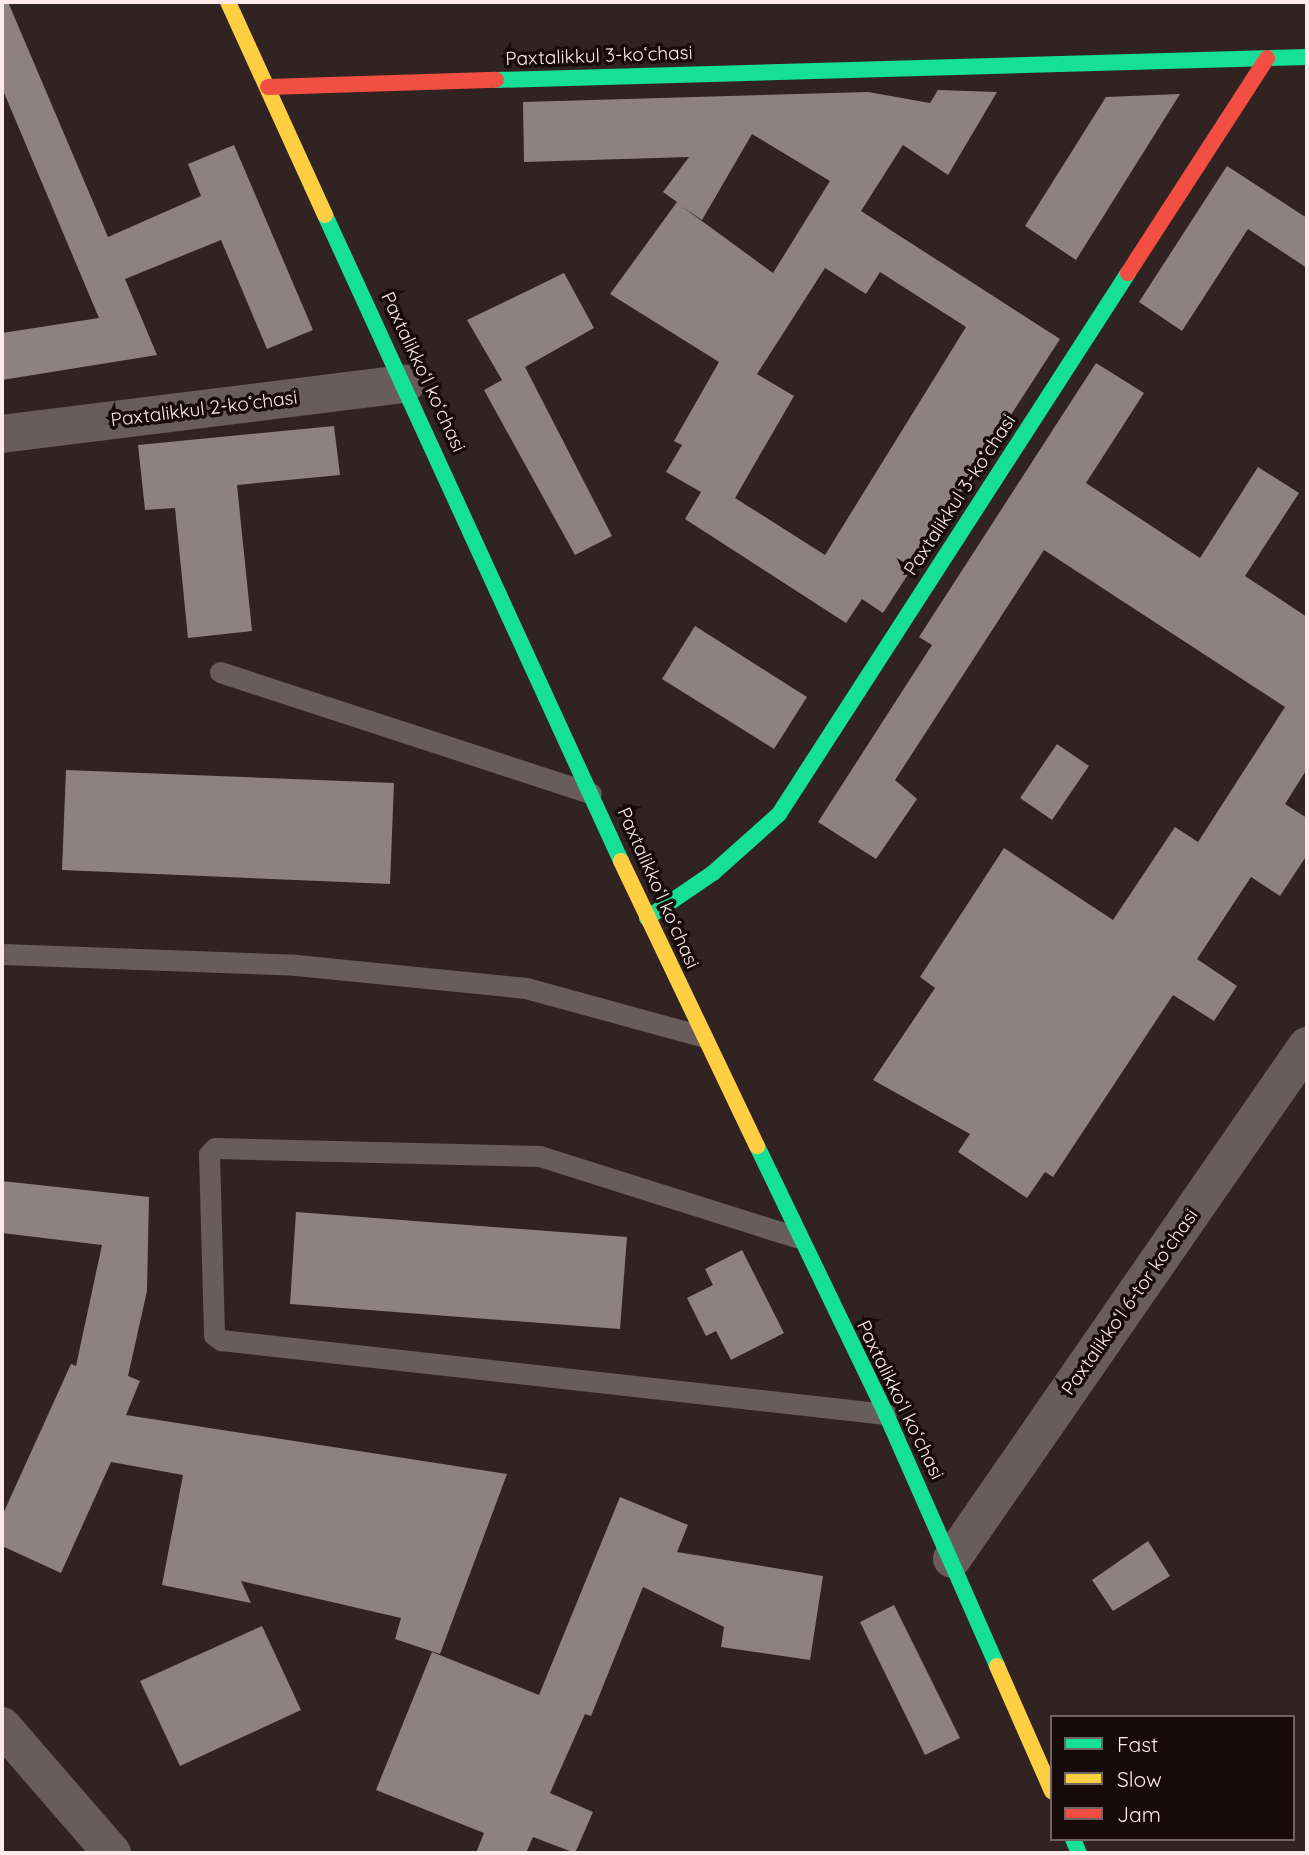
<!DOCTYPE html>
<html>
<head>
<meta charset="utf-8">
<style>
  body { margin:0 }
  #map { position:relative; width:1309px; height:1855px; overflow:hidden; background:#302322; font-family:Quicksand,sans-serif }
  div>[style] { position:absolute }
  .building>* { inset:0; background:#8e827e }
  .lane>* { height:21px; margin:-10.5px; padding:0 10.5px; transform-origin:10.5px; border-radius:10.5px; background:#685d5c }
  .street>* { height:38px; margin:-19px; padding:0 19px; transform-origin:19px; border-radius:19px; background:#685d5c }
  .fast>* { height:16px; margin:-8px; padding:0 8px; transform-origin:8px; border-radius:8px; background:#16e098 }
  .slow>* { height:16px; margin:-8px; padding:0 8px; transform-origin:8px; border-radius:8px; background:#ffcf43 }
  .jam>* { height:16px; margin:-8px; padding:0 8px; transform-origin:8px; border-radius:8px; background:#f24e42 }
  span { translate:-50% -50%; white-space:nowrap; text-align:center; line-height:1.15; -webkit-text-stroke:7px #160b0a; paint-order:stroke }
  .street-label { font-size:19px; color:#fbeae8 }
  .frame { position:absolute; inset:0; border:4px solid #fbeae8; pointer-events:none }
  .legend { position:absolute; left:1050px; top:1715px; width:245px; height:126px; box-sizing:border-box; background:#160b0a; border:2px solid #726463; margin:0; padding:9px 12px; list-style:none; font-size:21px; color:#fbeae8 }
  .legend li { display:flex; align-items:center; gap:14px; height:35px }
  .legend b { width:35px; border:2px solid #726463 }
</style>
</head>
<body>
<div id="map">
  <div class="building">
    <div style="clip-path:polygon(2px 2px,8px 2px,108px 237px,201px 196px,188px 164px,234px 145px,313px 330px,267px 349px,221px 240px,125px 279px,157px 355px,2px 380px,2px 333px,99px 318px,2px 88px)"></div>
    <div style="clip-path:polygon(evenodd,938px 90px,997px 92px,948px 175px,903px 145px,861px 211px,1060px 339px,883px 613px,862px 599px,846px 623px,685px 519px,701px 492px,666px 472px,682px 445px,674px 441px,719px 362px,610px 294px,677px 202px,663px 192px,689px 157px,524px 162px,523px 102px,868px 92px,930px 103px,938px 90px,752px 134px,830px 181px,773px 273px,680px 205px,702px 220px,752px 134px,938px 90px,825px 268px,866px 294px,880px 272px,966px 327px,825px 555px,735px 498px,794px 396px,757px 374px,825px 268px)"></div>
    <div style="clip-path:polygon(1180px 94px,1076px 260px,1025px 226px,1106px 97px)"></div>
    <div style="clip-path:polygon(1227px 166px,1307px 218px,1307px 268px,1248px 229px,1182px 331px,1139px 302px)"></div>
    <div style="clip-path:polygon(564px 273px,594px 328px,525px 367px,612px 536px,575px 555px,484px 390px,502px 380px,467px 320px)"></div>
    <div style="clip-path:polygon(1096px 363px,1144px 393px,1086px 483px,1200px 558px,1258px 467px,1299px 493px,1245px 576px,1307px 617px,1307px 769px,1285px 804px,1307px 818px,1307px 855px,1280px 896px,1251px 877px,1197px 959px,1237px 986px,1214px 1021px,1173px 995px,1053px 1177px,1045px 1172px,1027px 1198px,958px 1152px,970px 1134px,873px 1080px,935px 988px,920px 977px,1004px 848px,1113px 920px,1175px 827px,1198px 842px,1285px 707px,1044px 550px,895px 780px,917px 799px,876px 859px,818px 822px,932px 645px,919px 637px)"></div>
    <div style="clip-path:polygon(334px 426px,340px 475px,237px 485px,252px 631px,188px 638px,175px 508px,145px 510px,138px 445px)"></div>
    <div style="clip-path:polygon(695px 626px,807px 697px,774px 749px,662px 679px)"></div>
    <div style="clip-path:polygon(1057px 744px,1089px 766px,1052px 820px,1020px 798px)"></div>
    <div style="clip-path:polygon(66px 770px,394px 783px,390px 884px,62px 870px)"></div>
    <div style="clip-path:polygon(2px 1181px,149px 1197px,147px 1291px,128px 1376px,140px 1381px,126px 1415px,507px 1474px,440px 1654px,395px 1639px,401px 1618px,241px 1581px,251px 1603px,162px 1585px,183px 1475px,111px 1462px,61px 1573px,2px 1546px,2px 1516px,71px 1364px,76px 1366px,102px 1245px,2px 1233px)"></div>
    <div style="clip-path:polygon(296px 1212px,627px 1237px,620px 1329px,290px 1304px)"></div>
    <div style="clip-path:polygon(742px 1250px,784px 1333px,731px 1360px,716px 1331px,706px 1336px,687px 1298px,713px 1285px,705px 1269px)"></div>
    <div style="clip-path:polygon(620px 1497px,688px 1525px,677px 1552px,823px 1576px,810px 1660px,721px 1647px,724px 1627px,643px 1587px,591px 1716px,585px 1714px,550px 1793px,593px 1812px,575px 1853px,533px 1837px,526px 1853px,476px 1853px,484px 1833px,376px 1790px,432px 1652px,539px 1695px)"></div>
    <div style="clip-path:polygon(1148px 1541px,1170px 1576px,1113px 1611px,1092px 1580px)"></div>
    <div style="clip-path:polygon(894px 1605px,960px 1738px,925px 1755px,860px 1622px)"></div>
    <div style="clip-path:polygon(262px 1626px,301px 1710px,180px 1766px,140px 1681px)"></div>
  </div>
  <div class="lane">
    <div style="left:220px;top:672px;width:390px;rotate:18.1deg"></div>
    <div style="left:2px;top:954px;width:294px;rotate:2.1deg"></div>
    <div style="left:296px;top:965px;width:231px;rotate:5.7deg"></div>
    <div style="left:526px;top:988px;width:182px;rotate:15.3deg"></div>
    <div style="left:796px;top:1237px;width:269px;rotate:-162.5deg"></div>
    <div style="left:539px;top:1156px;width:324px;rotate:-178.6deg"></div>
    <div style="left:215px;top:1148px;width:8px;rotate:135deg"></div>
    <div style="left:209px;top:1154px;width:181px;rotate:88.4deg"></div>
    <div style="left:214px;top:1335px;width:9px;rotate:36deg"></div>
    <div style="left:221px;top:1340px;width:669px;rotate:6.35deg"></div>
  </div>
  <div class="street">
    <div style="left:2px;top:434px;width:407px;rotate:-7.1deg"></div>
    <div style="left:952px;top:1559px;width:624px;rotate:-55.32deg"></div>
    <div style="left:2px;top:1726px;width:168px;rotate:49.1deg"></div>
  </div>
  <div class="fast">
    <div style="left:496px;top:80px;width:811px;rotate:-1.62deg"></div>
    <div style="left:325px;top:215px;width:711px;rotate:65.38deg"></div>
    <div style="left:647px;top:918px;width:80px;rotate:-34.3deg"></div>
    <div style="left:713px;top:873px;width:89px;rotate:-41.8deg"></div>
    <div style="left:779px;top:814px;width:644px;rotate:-57.17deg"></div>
    <div style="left:757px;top:1146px;width:297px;rotate:64.3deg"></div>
    <div style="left:886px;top:1414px;width:275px;rotate:66.2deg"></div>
    <div style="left:1073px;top:1839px;width:15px;rotate:67deg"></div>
  </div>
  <div class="slow">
    <div style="left:228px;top:2px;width:234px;rotate:65.5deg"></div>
    <div style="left:621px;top:861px;width:316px;rotate:64.5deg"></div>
    <div style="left:997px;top:1666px;width:137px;rotate:66.3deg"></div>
  </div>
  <div class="jam">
    <div style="left:268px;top:87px;width:228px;rotate:-1.8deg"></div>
    <div style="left:1128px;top:273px;width:256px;rotate:-57.1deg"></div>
  </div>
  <div class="street-label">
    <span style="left:599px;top:56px;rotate:-2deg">Paxtalikkul 3-koʻchasi</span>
    <span style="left:423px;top:372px;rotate:65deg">Paxtalikkoʻl koʻchasi</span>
    <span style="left:204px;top:409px;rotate:-7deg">Paxtalikkul 2-koʻchasi</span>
    <span style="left:960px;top:495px;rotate:-57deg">Paxtalikkul 3-koʻchasi</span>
    <span style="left:658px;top:888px;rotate:66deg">Paxtalikkoʻl koʻchasi</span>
    <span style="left:1130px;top:1302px;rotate:-55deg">Paxtalikkoʻl 6-tor koʻchasi</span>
    <span style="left:900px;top:1400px;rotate:64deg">Paxtalikkoʻl koʻchasi</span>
  </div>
  <div class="frame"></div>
  <ul class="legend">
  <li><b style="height:9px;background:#16e098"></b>Fast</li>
  <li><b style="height:9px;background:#ffcf43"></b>Slow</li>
  <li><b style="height:9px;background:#f24e42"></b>Jam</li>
  </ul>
</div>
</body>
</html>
